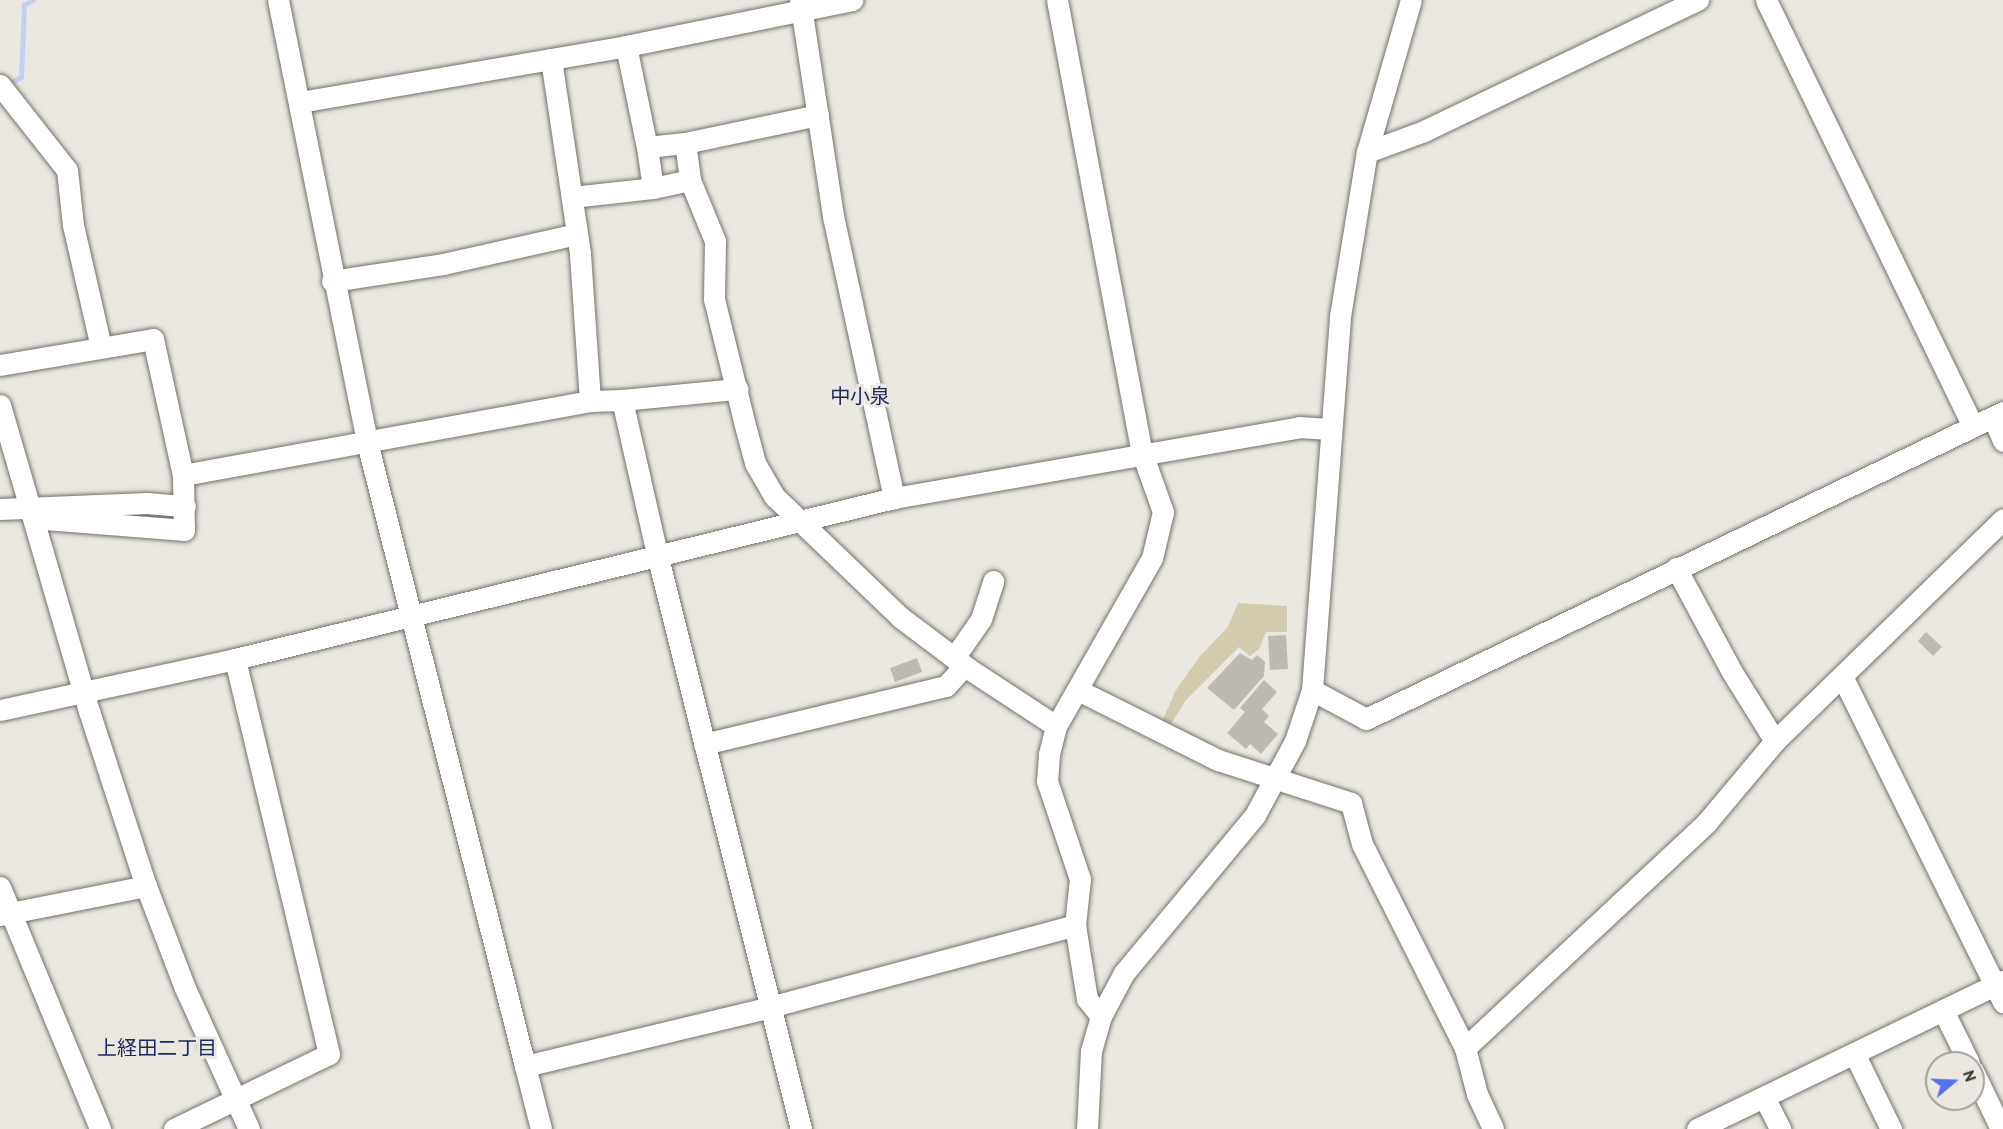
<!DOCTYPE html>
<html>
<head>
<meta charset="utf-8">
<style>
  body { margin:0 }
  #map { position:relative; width:2003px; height:1129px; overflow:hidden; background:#eae8e0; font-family:"PT Sans","Noto Sans JP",sans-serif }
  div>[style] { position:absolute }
  .green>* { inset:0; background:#d3cbad }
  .stream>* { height:4.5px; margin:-2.25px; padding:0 2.25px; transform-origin:2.25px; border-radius:2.25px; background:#c3cff1 }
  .building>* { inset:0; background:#bcbab3 }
  .roads { filter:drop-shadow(0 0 2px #73716a) drop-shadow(0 0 2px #73716a) }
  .minor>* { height:21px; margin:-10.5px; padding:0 10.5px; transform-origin:10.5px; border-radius:10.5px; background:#fff }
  span { translate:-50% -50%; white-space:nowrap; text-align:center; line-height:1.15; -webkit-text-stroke:6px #eae8e0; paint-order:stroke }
  .neighbourhood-label { font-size:20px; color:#1c2860 }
  .north { position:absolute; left:1925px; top:1051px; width:60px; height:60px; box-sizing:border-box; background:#eae8e0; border:2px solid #a1a09a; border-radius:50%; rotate:71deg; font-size:16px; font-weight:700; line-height:24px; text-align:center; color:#343330 }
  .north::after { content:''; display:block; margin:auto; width:21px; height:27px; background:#5672e8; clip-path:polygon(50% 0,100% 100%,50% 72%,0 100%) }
</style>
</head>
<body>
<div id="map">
  <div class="green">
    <div style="clip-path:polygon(1238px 603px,1287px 606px,1287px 632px,1266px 632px,1259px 649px,1250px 656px,1239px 647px,1186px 700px,1169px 727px,1160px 726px,1176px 690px,1200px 656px,1228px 627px)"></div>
  </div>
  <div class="stream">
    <div style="left:8px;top:84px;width:15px;rotate:-28deg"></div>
    <div style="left:21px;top:77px;width:72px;rotate:-87.6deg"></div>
    <div style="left:24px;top:5px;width:10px;rotate:-29deg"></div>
  </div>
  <div class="building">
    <div style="clip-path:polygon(1926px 632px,1942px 647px,1933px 656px,1918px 641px)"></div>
    <div style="clip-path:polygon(1286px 635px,1288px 669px,1270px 670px,1268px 636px)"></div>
    <div style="clip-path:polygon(1240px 653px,1252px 660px,1257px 655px,1265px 662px,1264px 676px,1234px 710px,1207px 688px)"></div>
    <div style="clip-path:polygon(917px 658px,922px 672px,895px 682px,890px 668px)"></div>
    <div style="clip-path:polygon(1264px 680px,1277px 692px,1262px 709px,1269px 716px,1264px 722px,1278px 734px,1261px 754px,1250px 744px,1246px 749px,1227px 733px,1245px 712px,1240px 708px)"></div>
  </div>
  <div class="roads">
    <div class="minor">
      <div style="left:278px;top:0;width:451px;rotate:78.6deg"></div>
      <div style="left:367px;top:442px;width:644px;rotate:75.79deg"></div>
      <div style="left:525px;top:1066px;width:252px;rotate:-13.5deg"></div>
      <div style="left:770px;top:1007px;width:316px;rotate:-15deg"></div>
      <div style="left:800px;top:0;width:219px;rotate:81.3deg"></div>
      <div style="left:833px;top:216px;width:289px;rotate:77.8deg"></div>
      <div style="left:1057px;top:0;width:461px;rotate:79.4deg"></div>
      <div style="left:1142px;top:453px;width:63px;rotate:70.4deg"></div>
      <div style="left:1163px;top:512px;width:47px;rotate:103.4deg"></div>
      <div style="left:1152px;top:558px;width:193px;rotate:119.7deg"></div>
      <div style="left:1056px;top:726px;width:29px;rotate:104deg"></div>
      <div style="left:1049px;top:754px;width:27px;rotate:94deg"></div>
      <div style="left:1047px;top:781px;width:103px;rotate:71.4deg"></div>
      <div style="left:1080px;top:879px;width:46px;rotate:96.2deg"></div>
      <div style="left:1075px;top:925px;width:75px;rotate:80.8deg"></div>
      <div style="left:1087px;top:999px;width:22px;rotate:51deg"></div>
      <div style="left:1766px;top:0;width:474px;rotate:64.1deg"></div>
      <div style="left:626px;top:46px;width:103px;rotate:78.3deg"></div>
      <div style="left:647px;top:147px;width:38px;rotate:-6deg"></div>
      <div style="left:685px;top:143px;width:37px;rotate:82deg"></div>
      <div style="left:690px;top:180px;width:66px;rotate:67.7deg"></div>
      <div style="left:715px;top:241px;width:58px;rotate:91deg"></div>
      <div style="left:714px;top:299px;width:134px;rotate:76.2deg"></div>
      <div style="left:746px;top:429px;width:35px;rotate:75deg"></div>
      <div style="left:755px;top:463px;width:39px;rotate:60deg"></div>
      <div style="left:775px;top:497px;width:173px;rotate:43.8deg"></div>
      <div style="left:900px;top:617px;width:86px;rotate:37deg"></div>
      <div style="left:969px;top:669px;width:104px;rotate:33.2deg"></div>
      <div style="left:551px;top:59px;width:197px;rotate:81.5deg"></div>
      <div style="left:580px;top:254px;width:147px;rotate:86.1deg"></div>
      <div style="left:590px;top:401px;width:32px;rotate:-2deg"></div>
      <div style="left:622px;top:400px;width:158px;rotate:77.2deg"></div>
      <div style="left:657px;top:554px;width:593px;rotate:75.94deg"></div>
      <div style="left:0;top:85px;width:108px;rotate:51.8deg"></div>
      <div style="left:67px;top:170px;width:55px;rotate:83.8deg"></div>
      <div style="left:73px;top:225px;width:125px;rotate:77.1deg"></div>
      <div style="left:300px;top:102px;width:331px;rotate:-9.7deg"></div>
      <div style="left:626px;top:46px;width:231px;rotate:-11.5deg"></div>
      <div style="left:685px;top:143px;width:136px;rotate:-11.9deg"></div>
      <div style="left:647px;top:147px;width:41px;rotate:81.7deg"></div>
      <div style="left:653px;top:188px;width:38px;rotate:-12deg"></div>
      <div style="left:1367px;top:152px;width:61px;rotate:-20.2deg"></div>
      <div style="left:1424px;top:131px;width:304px;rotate:-25.6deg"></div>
      <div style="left:572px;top:197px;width:81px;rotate:-6.3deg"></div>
      <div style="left:332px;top:281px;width:112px;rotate:-8.7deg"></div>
      <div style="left:443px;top:264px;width:137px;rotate:-12.6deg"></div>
      <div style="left:0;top:365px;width:155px;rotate:-9.6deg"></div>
      <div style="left:153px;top:339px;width:139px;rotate:77.6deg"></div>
      <div style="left:183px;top:475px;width:55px;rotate:89deg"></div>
      <div style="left:184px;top:530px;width:151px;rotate:-175.5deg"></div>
      <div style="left:622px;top:400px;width:116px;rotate:-5.5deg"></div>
      <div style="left:0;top:405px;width:319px;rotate:73.8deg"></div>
      <div style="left:89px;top:711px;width:184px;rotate:72deg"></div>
      <div style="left:146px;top:886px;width:109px;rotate:69.1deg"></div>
      <div style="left:185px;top:988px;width:155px;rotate:65.6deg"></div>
      <div style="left:1993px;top:417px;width:26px;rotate:67deg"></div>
      <div style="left:183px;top:475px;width:414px;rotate:-10.3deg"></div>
      <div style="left:0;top:509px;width:147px;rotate:-2.3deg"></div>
      <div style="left:147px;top:503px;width:38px;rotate:5deg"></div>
      <div style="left:1676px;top:568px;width:118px;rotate:61.7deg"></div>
      <div style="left:1732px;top:672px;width:81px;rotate:58.1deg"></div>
      <div style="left:954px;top:658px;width:47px;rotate:-55.3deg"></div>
      <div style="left:981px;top:619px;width:40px;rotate:-72deg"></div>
      <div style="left:1842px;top:676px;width:364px;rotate:63.7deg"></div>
      <div style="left:1078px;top:690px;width:157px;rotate:26.6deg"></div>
      <div style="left:1218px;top:760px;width:140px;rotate:17.9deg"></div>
      <div style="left:1351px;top:803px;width:42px;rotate:75deg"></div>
      <div style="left:1362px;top:844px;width:229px;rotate:63.2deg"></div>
      <div style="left:1465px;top:1048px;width:48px;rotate:75.4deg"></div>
      <div style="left:1477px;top:1094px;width:38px;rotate:65deg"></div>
      <div style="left:1312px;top:690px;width:61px;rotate:28.2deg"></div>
      <div style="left:1366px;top:719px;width:707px;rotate:-25.73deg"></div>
      <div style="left:0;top:710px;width:240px;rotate:-12.2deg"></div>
      <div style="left:235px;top:659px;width:678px;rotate:-13.73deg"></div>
      <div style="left:894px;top:498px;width:411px;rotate:-9.9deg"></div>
      <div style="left:1299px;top:427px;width:30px;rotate:4deg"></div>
      <div style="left:704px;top:744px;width:249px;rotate:-13.5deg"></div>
      <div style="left:946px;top:686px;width:27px;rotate:-48deg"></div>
      <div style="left:0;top:887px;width:262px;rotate:67.5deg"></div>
      <div style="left:0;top:915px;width:149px;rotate:-11.2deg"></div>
      <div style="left:1943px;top:1010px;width:59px;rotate:63.9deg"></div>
      <div style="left:1465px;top:1048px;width:331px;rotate:-43deg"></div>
      <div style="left:1707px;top:822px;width:106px;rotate:-50deg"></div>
      <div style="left:1775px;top:741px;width:318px;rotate:-44.2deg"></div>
      <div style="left:1854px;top:1053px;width:85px;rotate:64deg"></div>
      <div style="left:525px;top:1066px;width:65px;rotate:75.7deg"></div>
      <div style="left:1973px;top:1071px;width:64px;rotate:64.2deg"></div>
      <div style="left:1764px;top:1097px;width:36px;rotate:63deg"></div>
      <div style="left:174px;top:1129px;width:172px;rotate:-25.8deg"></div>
      <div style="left:329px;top:1054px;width:406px;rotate:-103.4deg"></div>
      <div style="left:1087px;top:1129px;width:78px;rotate:-87.1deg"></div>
      <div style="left:1091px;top:1051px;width:36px;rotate:-74deg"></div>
      <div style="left:1101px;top:1016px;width:49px;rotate:-61.9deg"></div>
      <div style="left:1124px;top:973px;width:205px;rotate:-50.3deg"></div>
      <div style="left:1255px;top:815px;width:84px;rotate:-61.6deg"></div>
      <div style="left:1295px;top:741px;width:54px;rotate:-71.6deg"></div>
      <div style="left:1312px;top:690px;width:375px;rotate:-85.7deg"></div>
      <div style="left:1340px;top:316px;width:166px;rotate:-80.7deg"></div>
      <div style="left:1367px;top:152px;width:158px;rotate:-73.9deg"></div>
      <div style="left:1697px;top:1129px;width:340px;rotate:-25.8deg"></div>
    </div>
  </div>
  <div class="neighbourhood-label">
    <span style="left:860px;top:396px">中小泉</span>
    <span style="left:157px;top:1048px">上経田二丁目</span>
  </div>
  <div class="north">N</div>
</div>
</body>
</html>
